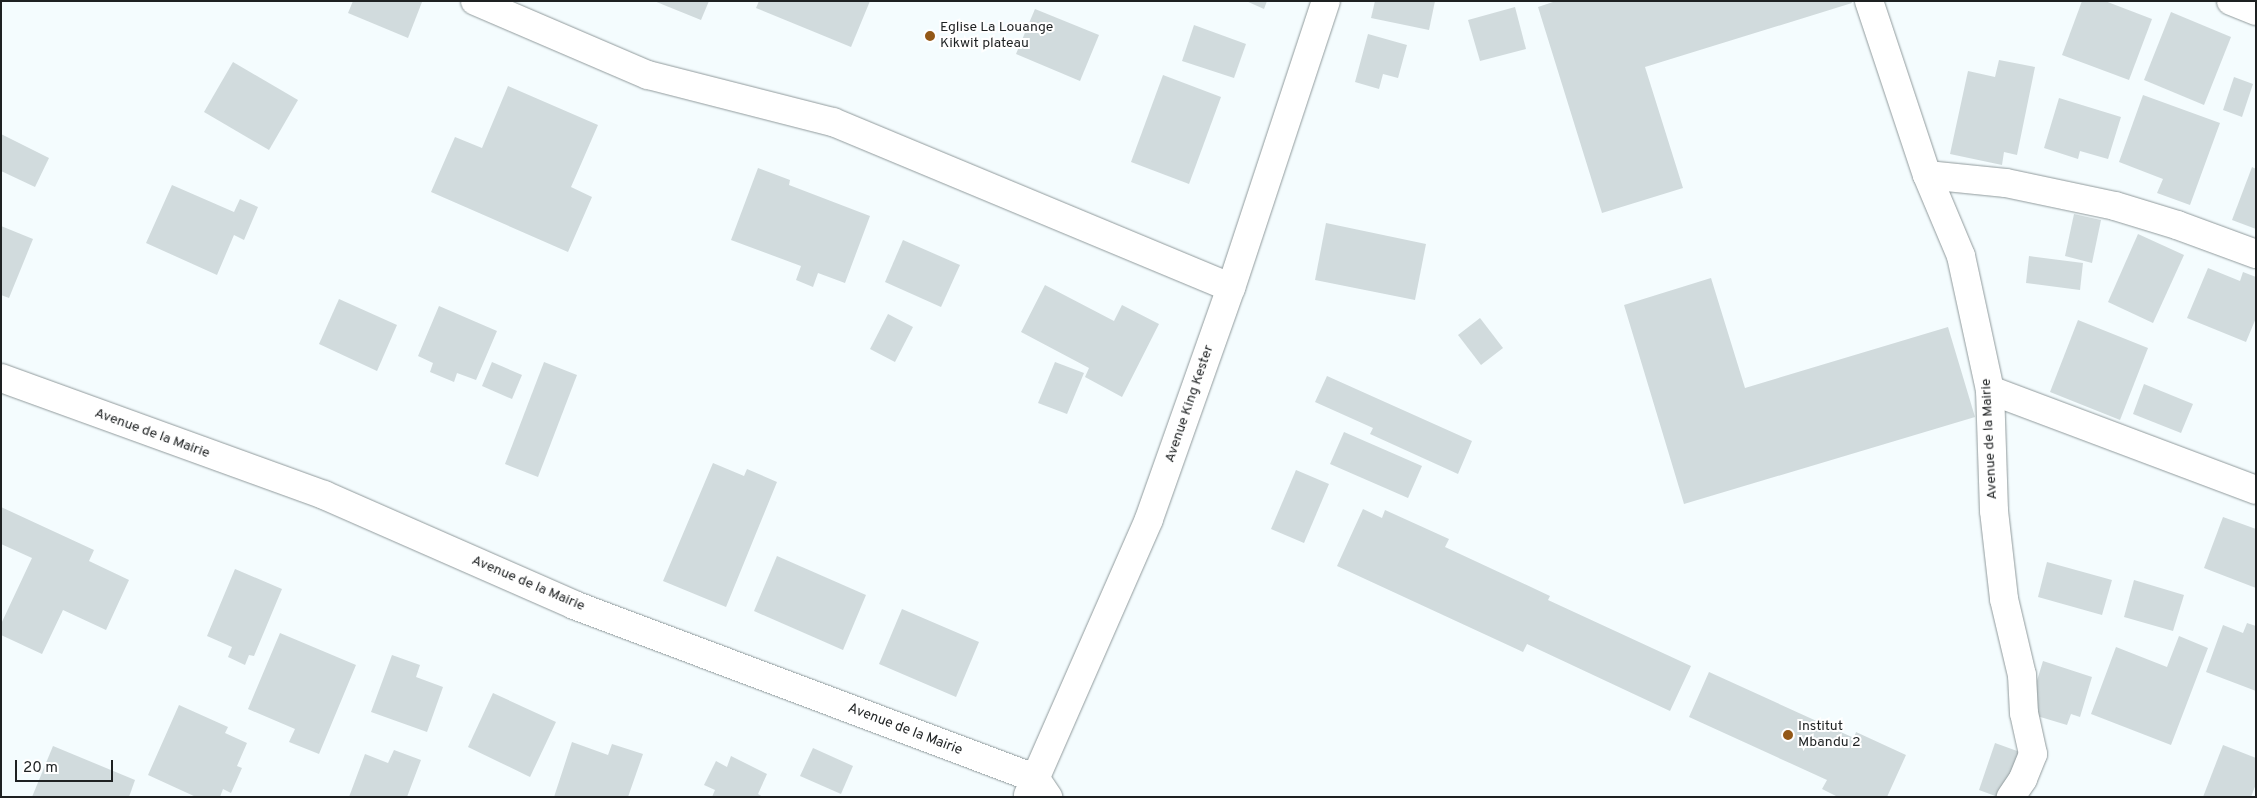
<!DOCTYPE html>
<html>
<head>
<meta charset="utf-8">
<style>
  body { margin:0 }
  #map { position:relative; width:2257px; height:798px; overflow:hidden; background:#f4fcfe; font-family:Overpass,sans-serif }
  div>[style] { position:absolute }
  .building>* { inset:0; background:#d1dbdd }
  .roads { filter:drop-shadow(0 0 1px #909a9c) drop-shadow(0 0 1px #909a9c) }
  .minor>* { height:28px; margin:-14px; padding:0 14px; transform-origin:14px; border-radius:14px; background:#fff }
  .dots>* { width:14px; height:14px; translate:-50% -50%; box-sizing:border-box; border:2px solid #fff; border-radius:50% }
  span { translate:-50% -50%; white-space:nowrap; text-align:center; line-height:1.15; -webkit-text-stroke:4px #fff; paint-order:stroke }
  .poi-label { font-size:14px; color:#1e2122 }
  .left { translate:0 -50%; text-align:left }
  .street-label { font-size:14px; color:#1e2122 }
  .frame { position:absolute; inset:0; border:2px solid #1e2122; pointer-events:none }
  .scale { position:absolute; left:15px; top:760px; width:98px; height:22px; box-sizing:border-box; border:2px solid #1e2122; border-top:0; padding-left:6px; font-size:15px; line-height:18px; white-space:nowrap; color:#1e2122; -webkit-text-stroke:4px #fff; paint-order:stroke }
</style>
</head>
<body>
<div id="map">
  <div class="building">
    <div style="clip-path:polygon(353px 1px,419px 1px,422px 2px,408px 38px,348px 13px)"></div>
    <div style="clip-path:polygon(654px 1px,709px 1px,701px 20px)"></div>
    <div style="clip-path:polygon(759px 1px,870px 1px,851px 47px,756px 8px)"></div>
    <div style="clip-path:polygon(1246px 1px,1267px 1px,1264px 9px)"></div>
    <div style="clip-path:polygon(1375px 1px,1435px 1px,1429px 30px,1371px 18px)"></div>
    <div style="clip-path:polygon(1556px 1px,1851px 1px,1852px 3px,1645px 67px,1683px 188px,1602px 213px,1538px 7px)"></div>
    <div style="clip-path:polygon(2082px 1px,2105px 1px,2152px 19px,2129px 80px,2062px 55px)"></div>
    <div style="clip-path:polygon(1515px 7px,1526px 49px,1480px 61px,1468px 20px)"></div>
    <div style="clip-path:polygon(1035px 9px,1099px 35px,1080px 81px,1016px 54px)"></div>
    <div style="clip-path:polygon(2171px 12px,2231px 37px,2204px 105px,2144px 80px)"></div>
    <div style="clip-path:polygon(1194px 25px,1246px 44px,1234px 78px,1182px 61px)"></div>
    <div style="clip-path:polygon(1368px 34px,1407px 45px,1398px 78px,1383px 74px,1379px 89px,1355px 82px)"></div>
    <div style="clip-path:polygon(1999px 60px,2035px 67px,2017px 155px,2004px 152px,2002px 165px,1950px 154px,1968px 71px,1995px 77px)"></div>
    <div style="clip-path:polygon(233px 62px,298px 100px,269px 150px,204px 112px)"></div>
    <div style="clip-path:polygon(1163px 75px,1221px 97px,1189px 184px,1131px 162px)"></div>
    <div style="clip-path:polygon(2234px 77px,2253px 84px,2242px 117px,2223px 110px)"></div>
    <div style="clip-path:polygon(508px 86px,598px 125px,571px 187px,592px 197px,568px 252px,431px 192px,455px 137px,482px 148px)"></div>
    <div style="clip-path:polygon(2143px 95px,2220px 123px,2190px 205px,2157px 193px,2163px 179px,2119px 162px)"></div>
    <div style="clip-path:polygon(2059px 98px,2121px 117px,2108px 159px,2080px 151px,2078px 159px,2044px 148px)"></div>
    <div style="clip-path:polygon(1px 134px,49px 158px,35px 187px,1px 171px)"></div>
    <div style="clip-path:polygon(2252px 167px,2256px 169px,2256px 229px,2232px 220px)"></div>
    <div style="clip-path:polygon(758px 168px,790px 180px,789px 185px,870px 216px,845px 283px,818px 273px,813px 287px,796px 280px,801px 266px,731px 240px)"></div>
    <div style="clip-path:polygon(172px 185px,234px 212px,240px 199px,258px 207px,244px 240px,234px 235px,217px 275px,146px 243px)"></div>
    <div style="clip-path:polygon(2074px 214px,2101px 220px,2092px 263px,2065px 256px)"></div>
    <div style="clip-path:polygon(1326px 223px,1426px 244px,1415px 300px,1315px 280px)"></div>
    <div style="clip-path:polygon(1px 226px,33px 239px,9px 298px,1px 295px)"></div>
    <div style="clip-path:polygon(2138px 234px,2184px 255px,2153px 323px,2108px 302px)"></div>
    <div style="clip-path:polygon(903px 240px,960px 265px,941px 307px,885px 282px)"></div>
    <div style="clip-path:polygon(2029px 256px,2083px 263px,2080px 290px,2026px 283px)"></div>
    <div style="clip-path:polygon(2208px 268px,2240px 281px,2243px 272px,2256px 277px,2256px 318px,2246px 342px,2187px 318px)"></div>
    <div style="clip-path:polygon(1711px 278px,1745px 388px,1948px 327px,1975px 417px,1684px 504px,1624px 305px)"></div>
    <div style="clip-path:polygon(1045px 285px,1114px 321px,1122px 305px,1159px 324px,1122px 397px,1085px 377px,1089px 368px,1021px 332px)"></div>
    <div style="clip-path:polygon(339px 299px,397px 325px,377px 371px,319px 344px)"></div>
    <div style="clip-path:polygon(439px 306px,497px 331px,476px 380px,457px 373px,454px 382px,430px 372px,433px 363px,418px 356px)"></div>
    <div style="clip-path:polygon(888px 314px,913px 327px,895px 362px,870px 349px)"></div>
    <div style="clip-path:polygon(1480px 318px,1503px 348px,1481px 365px,1458px 335px)"></div>
    <div style="clip-path:polygon(2078px 320px,2148px 348px,2120px 420px,2050px 392px)"></div>
    <div style="clip-path:polygon(492px 362px,522px 375px,512px 399px,482px 386px)"></div>
    <div style="clip-path:polygon(544px 362px,577px 375px,538px 477px,505px 464px)"></div>
    <div style="clip-path:polygon(1055px 362px,1084px 373px,1067px 414px,1038px 403px)"></div>
    <div style="clip-path:polygon(1327px 376px,1472px 441px,1458px 474px,1370px 434px,1373px 428px,1315px 402px)"></div>
    <div style="clip-path:polygon(2144px 384px,2193px 404px,2181px 433px,2133px 414px)"></div>
    <div style="clip-path:polygon(1344px 432px,1422px 466px,1408px 498px,1330px 464px)"></div>
    <div style="clip-path:polygon(713px 463px,744px 476px,747px 469px,777px 482px,726px 607px,663px 581px)"></div>
    <div style="clip-path:polygon(1296px 470px,1329px 484px,1304px 543px,1271px 529px)"></div>
    <div style="clip-path:polygon(1px 507px,94px 550px,89px 561px,129px 580px,106px 630px,63px 610px,42px 654px,1px 635px,1px 624px,32px 558px,1px 544px)"></div>
    <div style="clip-path:polygon(1363px 509px,1382px 518px,1385px 510px,1449px 539px,1445px 547px,1550px 596px,1548px 600px,1691px 666px,1670px 711px,1527px 644px,1523px 652px,1337px 566px)"></div>
    <div style="clip-path:polygon(2223px 517px,2256px 529px,2256px 588px,2204px 568px)"></div>
    <div style="clip-path:polygon(777px 556px,866px 595px,843px 650px,754px 611px)"></div>
    <div style="clip-path:polygon(2047px 562px,2112px 580px,2102px 615px,2038px 597px)"></div>
    <div style="clip-path:polygon(235px 569px,282px 589px,254px 656px,249px 655px,245px 665px,228px 657px,232px 647px,207px 636px)"></div>
    <div style="clip-path:polygon(2134px 580px,2184px 595px,2173px 631px,2124px 617px)"></div>
    <div style="clip-path:polygon(902px 609px,979px 642px,956px 697px,879px 664px)"></div>
    <div style="clip-path:polygon(2247px 623px,2256px 626px,2256px 691px,2206px 672px,2223px 625px,2243px 633px)"></div>
    <div style="clip-path:polygon(280px 633px,356px 665px,319px 754px,289px 742px,295px 729px,248px 709px)"></div>
    <div style="clip-path:polygon(2179px 636px,2208px 648px,2171px 745px,2091px 714px,2116px 647px,2167px 667px)"></div>
    <div style="clip-path:polygon(392px 655px,420px 665px,416px 677px,443px 687px,427px 732px,371px 712px)"></div>
    <div style="clip-path:polygon(2043px 661px,2092px 677px,2080px 717px,2071px 714px,2067px 725px,2027px 713px)"></div>
    <div style="clip-path:polygon(1709px 672px,1854px 738px,1856px 732px,1906px 755px,1887px 797px,1838px 797px,1822px 789px,1827px 780px,1689px 717px)"></div>
    <div style="clip-path:polygon(493px 693px,556px 722px,530px 777px,468px 747px)"></div>
    <div style="clip-path:polygon(179px 705px,228px 727px,225px 733px,247px 743px,237px 766px,242px 768px,231px 793px,223px 789px,220px 797px,196px 797px,148px 775px)"></div>
    <div style="clip-path:polygon(572px 742px,608px 755px,612px 744px,643px 754px,628px 797px,554px 797px)"></div>
    <div style="clip-path:polygon(1995px 743px,2020px 752px,2005px 797px,1998px 797px,1979px 790px)"></div>
    <div style="clip-path:polygon(2223px 745px,2256px 758px,2256px 784px,2251px 797px,2203px 797px)"></div>
    <div style="clip-path:polygon(53px 746px,135px 780px,129px 797px,32px 797px)"></div>
    <div style="clip-path:polygon(813px 748px,853px 766px,841px 794px,800px 776px)"></div>
    <div style="clip-path:polygon(394px 750px,421px 760px,407px 797px,349px 797px,365px 754px,388px 763px)"></div>
    <div style="clip-path:polygon(731px 756px,767px 774px,758px 794px,763px 797px,712px 797px,715px 790px,704px 785px,716px 761px,727px 767px)"></div>
  </div>
  <div class="roads">
    <div class="minor">
      <div style="left:475px;top:1px;width:188px;rotate:23.2deg"></div>
      <div style="left:648px;top:75px;width:191px;rotate:14.3deg"></div>
      <div style="left:833px;top:122px;width:431px;rotate:22.6deg"></div>
      <div style="left:1869px;top:1px;width:183px;rotate:71.6deg"></div>
      <div style="left:1927px;top:175px;width:88px;rotate:67.2deg"></div>
      <div style="left:1961px;top:256px;width:137px;rotate:77.8deg"></div>
      <div style="left:1990px;top:390px;width:121px;rotate:88.1deg"></div>
      <div style="left:1994px;top:511px;width:89px;rotate:83.5deg"></div>
      <div style="left:2004px;top:599px;width:78px;rotate:76.7deg"></div>
      <div style="left:2022px;top:675px;width:38px;rotate:87deg"></div>
      <div style="left:2024px;top:713px;width:42px;rotate:77.6deg"></div>
      <div style="left:2033px;top:754px;width:27px;rotate:112deg"></div>
      <div style="left:2023px;top:779px;width:22px;rotate:124deg"></div>
      <div style="left:2231px;top:1px;width:27px;rotate:22deg"></div>
      <div style="left:1927px;top:175px;width:79px;rotate:5.8deg"></div>
      <div style="left:2006px;top:183px;width:111px;rotate:11.9deg"></div>
      <div style="left:2115px;top:206px;width:65px;rotate:17deg"></div>
      <div style="left:2177px;top:225px;width:84px;rotate:20.2deg"></div>
      <div style="left:1px;top:378px;width:344px;rotate:19.9deg"></div>
      <div style="left:324px;top:495px;width:273px;rotate:23.7deg"></div>
      <div style="left:574px;top:605px;width:494px;rotate:20.6deg"></div>
      <div style="left:1036px;top:779px;width:22px;rotate:56deg"></div>
      <div style="left:1990px;top:390px;width:284px;rotate:20.6deg"></div>
      <div style="left:1028px;top:795px;width:301px;rotate:-66.3deg"></div>
      <div style="left:1149px;top:519px;width:245px;rotate:-70.5deg"></div>
      <div style="left:1231px;top:288px;width:302px;rotate:-71.7deg"></div>
    </div>
  </div>
  <div class="dots">
    <div style="left:930px;top:36px;background:#935817"></div>
    <div style="left:1788px;top:735px;background:#935817"></div>
  </div>
  <div class="poi-label">
    <span class="left" style="left:940px;top:36px">Eglise La Louange<br>Kikwit plateau</span>
    <span class="left" style="left:1798px;top:735px">Institut<br>Mbandu 2</span>
  </div>
  <div class="street-label">
    <span style="left:1190px;top:404px;rotate:-71deg">Avenue King Kester</span>
    <span style="left:152px;top:434px;rotate:20deg">Avenue de la Mairie</span>
    <span style="left:1990px;top:439px;rotate:-93deg">Avenue de la Mairie</span>
    <span style="left:528px;top:584px;rotate:23deg">Avenue de la Mairie</span>
    <span style="left:905px;top:730px;rotate:21deg">Avenue de la Mairie</span>
  </div>
  <div class="frame"></div>
  <div class="scale">20 m</div>
</div>
</body>
</html>
